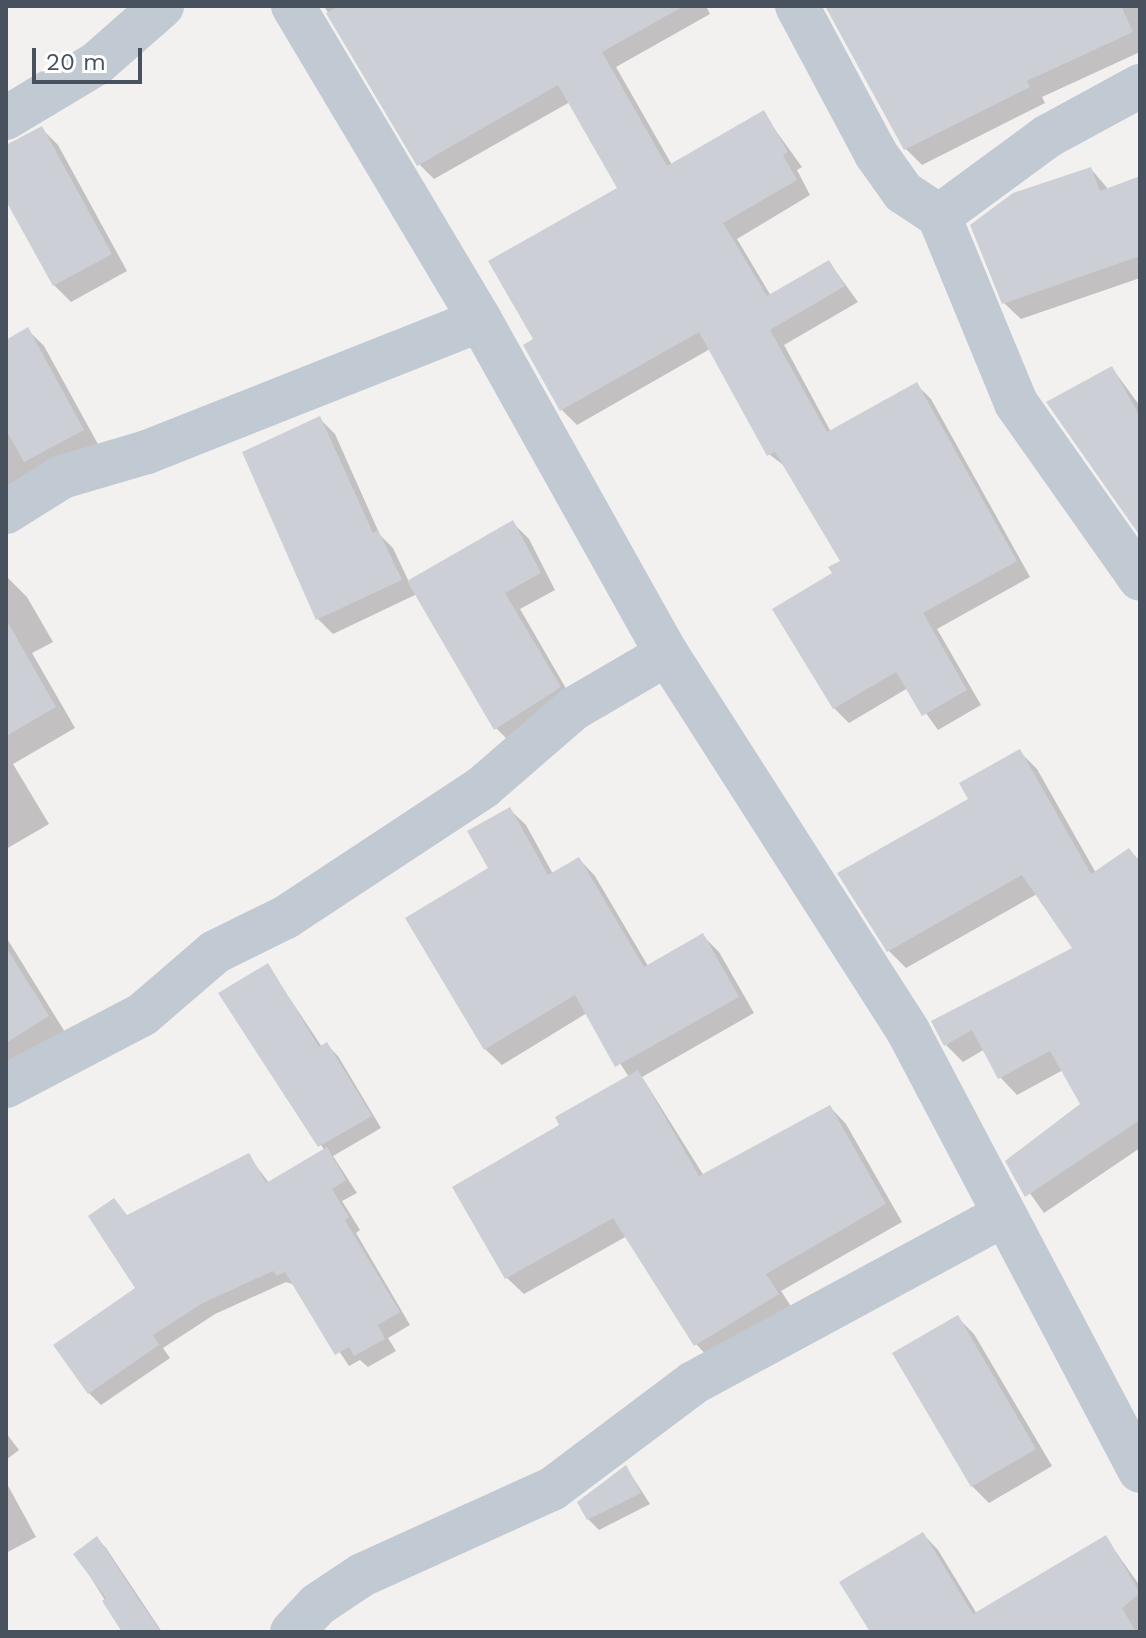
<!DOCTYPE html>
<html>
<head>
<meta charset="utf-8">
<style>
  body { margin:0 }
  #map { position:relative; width:1146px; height:1638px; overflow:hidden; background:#f3f1f0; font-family:"Work Sans",sans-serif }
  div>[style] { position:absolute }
  .shadow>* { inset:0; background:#0003 }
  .building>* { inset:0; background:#cccfd6 }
  .minor>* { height:44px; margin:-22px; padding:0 22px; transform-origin:22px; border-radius:22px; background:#c1c9d2 }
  span { translate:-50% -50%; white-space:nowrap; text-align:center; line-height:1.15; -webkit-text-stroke:6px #fff; paint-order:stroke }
  .frame { position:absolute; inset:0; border:8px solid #48525e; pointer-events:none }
  .scale { position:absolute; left:32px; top:48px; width:110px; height:36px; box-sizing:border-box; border:4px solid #48525e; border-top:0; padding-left:10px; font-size:24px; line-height:28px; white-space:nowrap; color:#48525e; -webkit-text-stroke:6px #fff; paint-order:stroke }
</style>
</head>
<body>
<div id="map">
  <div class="shadow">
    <div style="clip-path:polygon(324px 6px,706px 6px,710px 14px,616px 67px,672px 165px,763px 113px,802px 167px,797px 170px,810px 195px,737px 239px,771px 296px,829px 262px,858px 302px,784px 345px,831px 432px,916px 384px,931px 399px,1030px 577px,937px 629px,981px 705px,938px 730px,908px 688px,849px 723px,834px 708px,775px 610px,834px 574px,843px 562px,787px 468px,769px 454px,710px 349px,577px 425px,562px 410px,525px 346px,535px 340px,620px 189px,570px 102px,434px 179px,419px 164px)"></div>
    <div style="clip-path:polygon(828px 6px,1140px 6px,1140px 52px,1042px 97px,1045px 103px,922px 165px,906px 149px)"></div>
    <div style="clip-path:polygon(41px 128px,58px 145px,127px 271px,71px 302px,54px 285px,6px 196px,6px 147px)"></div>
    <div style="clip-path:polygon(1091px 169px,1109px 190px,1140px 178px,1140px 278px,1021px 319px,1004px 303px)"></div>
    <div style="clip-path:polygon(28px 330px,44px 346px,99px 446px,6px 493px,6px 342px)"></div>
    <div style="clip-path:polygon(1112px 368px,1140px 406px,1140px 532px)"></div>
    <div style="clip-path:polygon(320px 419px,335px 434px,380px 535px,393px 548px,409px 582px,513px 523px,529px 539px,555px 590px,520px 609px,575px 704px,512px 744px,496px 728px,417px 594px,333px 634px,318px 619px,245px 453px)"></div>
    <div style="clip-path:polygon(7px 577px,27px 597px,53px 642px,32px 653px,75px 728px,13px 764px,49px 824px,6px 849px)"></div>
    <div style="clip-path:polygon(1019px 751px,1037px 769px,1096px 873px,1129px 850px,1140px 861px,1140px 1148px,1044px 1213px,1007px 1161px,1083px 1104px,1063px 1070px,1017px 1095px,1000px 1077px,985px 1049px,963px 1062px,946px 1045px,1075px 949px,1037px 894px,906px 968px,888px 950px,971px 800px)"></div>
    <div style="clip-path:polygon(509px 809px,526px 825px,553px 874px,579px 859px,595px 876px,648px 966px,703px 936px,719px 952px,754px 1013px,642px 1077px,704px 1176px,830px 1107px,846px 1124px,902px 1222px,781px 1291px,794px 1311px,712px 1361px,696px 1344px,627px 1236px,524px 1294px,507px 1278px,629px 1077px,587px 1013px,502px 1065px,485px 1049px,491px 868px)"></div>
    <div style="clip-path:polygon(6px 937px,68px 1037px,6px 1076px)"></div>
    <div style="clip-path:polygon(268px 966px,322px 1047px,326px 1044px,338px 1056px,381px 1128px,333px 1156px,357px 1193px,342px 1201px,360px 1230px,356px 1233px,410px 1325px,388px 1338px,396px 1351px,368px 1367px,360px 1360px,349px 1366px,295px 1285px,286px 1282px,215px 1314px,163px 1348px,170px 1358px,101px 1405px,89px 1393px,138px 1288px,132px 1224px,248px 1155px,269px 1183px,325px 1151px,221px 994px)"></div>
    <div style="clip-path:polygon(957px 1317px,974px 1334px,1052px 1466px,989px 1503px,972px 1486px)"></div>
    <div style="clip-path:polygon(6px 1433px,19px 1450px,6px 1460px)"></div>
    <div style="clip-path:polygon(626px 1467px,650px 1504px,599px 1530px,588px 1519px)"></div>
    <div style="clip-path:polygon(6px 1482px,36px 1537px,6px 1553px)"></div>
    <div style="clip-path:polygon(923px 1534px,938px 1550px,977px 1614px,1106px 1538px,1140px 1586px,1140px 1632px,876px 1632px)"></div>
    <div style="clip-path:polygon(97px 1538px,106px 1548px,162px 1632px,125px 1632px,76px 1554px)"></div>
  </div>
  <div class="building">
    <div style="clip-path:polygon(339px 6px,684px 6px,602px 52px,667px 166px,764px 110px,788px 152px,783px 155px,797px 180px,723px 223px,767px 296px,829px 260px,845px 286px,770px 330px,827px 432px,917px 382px,1017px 561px,923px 613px,967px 690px,922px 716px,896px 672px,833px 709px,772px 609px,832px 573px,828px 567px,840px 561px,775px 452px,767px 456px,699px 332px,560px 411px,523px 345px,533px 339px,488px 261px,617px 188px,558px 85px,417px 166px,326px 13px)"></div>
    <div style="clip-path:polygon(825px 6px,1121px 6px,1133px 32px,1027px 81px,1030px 87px,904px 150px)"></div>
    <div style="clip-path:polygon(42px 126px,112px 254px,53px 286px,6px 201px,6px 145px)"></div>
    <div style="clip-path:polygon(1091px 167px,1100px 191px,1140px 176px,1140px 256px,1002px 304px,970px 225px,1013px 193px)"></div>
    <div style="clip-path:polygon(28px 327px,84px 430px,24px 462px,6px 430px,6px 340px)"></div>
    <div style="clip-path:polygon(1112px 366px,1140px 417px,1140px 536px,1046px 402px)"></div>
    <div style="clip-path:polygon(320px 416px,373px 533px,378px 530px,402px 580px,316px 620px,242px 452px)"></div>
    <div style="clip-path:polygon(513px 520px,541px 573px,505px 593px,561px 687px,494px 730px,407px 581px)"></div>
    <div style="clip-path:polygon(6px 619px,56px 707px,6px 736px)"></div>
    <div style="clip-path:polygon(1020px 749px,1091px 874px,1129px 848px,1140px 863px,1140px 1120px,1025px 1197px,1005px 1161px,1080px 1104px,1050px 1051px,998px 1079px,972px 1030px,944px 1046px,931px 1021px,1072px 948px,1022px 875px,887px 952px,837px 873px,968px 799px,959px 783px)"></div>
    <div style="clip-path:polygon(510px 807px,548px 875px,579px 857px,644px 967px,703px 933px,739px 997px,615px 1067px,575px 995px,484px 1050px,405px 918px,488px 868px,467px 831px)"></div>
    <div style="clip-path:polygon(6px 947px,49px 1016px,6px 1043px)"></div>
    <div style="clip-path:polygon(268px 963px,319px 1047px,327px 1042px,372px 1116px,318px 1147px,218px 993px)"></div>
    <div style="clip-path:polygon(638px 1070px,699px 1176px,830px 1105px,886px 1204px,766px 1274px,779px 1294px,694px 1346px,613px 1218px,505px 1279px,452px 1187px,559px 1125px,555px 1117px)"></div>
    <div style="clip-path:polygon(327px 1147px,346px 1180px,332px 1189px,349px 1217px,345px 1220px,400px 1312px,378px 1325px,385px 1339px,354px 1356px,349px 1347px,335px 1355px,285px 1272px,277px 1276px,273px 1271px,203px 1303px,153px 1335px,159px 1345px,88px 1394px,53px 1345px,135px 1288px,88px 1216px,114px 1198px,127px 1215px,249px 1153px,266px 1183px)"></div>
    <div style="clip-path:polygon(958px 1315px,1036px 1449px,971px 1487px,892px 1353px)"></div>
    <div style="clip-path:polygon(626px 1465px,641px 1493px,587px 1520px,577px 1502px)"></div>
    <div style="clip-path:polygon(923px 1532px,973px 1614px,1106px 1535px,1140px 1593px,1122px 1608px,1136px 1632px,870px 1632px,839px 1582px)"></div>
    <div style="clip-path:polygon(97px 1536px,139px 1600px,161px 1632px,122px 1632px,102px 1601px,106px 1598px,73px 1554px)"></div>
  </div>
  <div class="minor">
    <div style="left:293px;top:6px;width:365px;rotate:59.2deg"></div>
    <div style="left:480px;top:320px;width:383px;rotate:60.8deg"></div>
    <div style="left:667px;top:654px;width:447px;rotate:57.4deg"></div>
    <div style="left:908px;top:1031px;width:497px;rotate:62.2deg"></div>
    <div style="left:797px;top:6px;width:168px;rotate:61.9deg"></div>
    <div style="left:876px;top:154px;width:47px;rotate:54.6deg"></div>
    <div style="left:903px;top:192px;width:43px;rotate:33.7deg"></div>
    <div style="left:939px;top:216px;width:202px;rotate:67.6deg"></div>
    <div style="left:1016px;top:403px;width:215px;rotate:54.8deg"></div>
    <div style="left:6px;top:118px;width:105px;rotate:-31deg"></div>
    <div style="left:96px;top:64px;width:88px;rotate:-41.3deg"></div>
    <div style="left:939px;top:216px;width:135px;rotate:-36.3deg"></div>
    <div style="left:1048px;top:136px;width:105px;rotate:-28.5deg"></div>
    <div style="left:6px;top:512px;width:66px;rotate:-32deg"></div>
    <div style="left:62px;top:477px;width:89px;rotate:-16.4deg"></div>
    <div style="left:147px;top:452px;width:358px;rotate:-21.6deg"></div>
    <div style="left:6px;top:1086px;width:155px;rotate:-27.7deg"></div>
    <div style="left:143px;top:1014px;width:95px;rotate:-40.7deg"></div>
    <div style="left:215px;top:952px;width:79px;rotate:-26.2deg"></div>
    <div style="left:286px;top:917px;width:236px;rotate:-33.4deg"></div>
    <div style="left:483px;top:787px;width:119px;rotate:-40.9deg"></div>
    <div style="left:573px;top:709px;width:109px;rotate:-30.3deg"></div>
    <div style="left:292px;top:1632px;width:37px;rotate:-47deg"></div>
    <div style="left:317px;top:1605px;width:54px;rotate:-33.7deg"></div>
    <div style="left:362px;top:1575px;width:209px;rotate:-24.4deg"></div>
    <div style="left:552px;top:1489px;width:176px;rotate:-36.9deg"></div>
    <div style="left:693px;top:1383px;width:353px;rotate:-28.4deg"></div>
  </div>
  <div class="frame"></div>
  <div class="scale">20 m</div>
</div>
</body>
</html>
